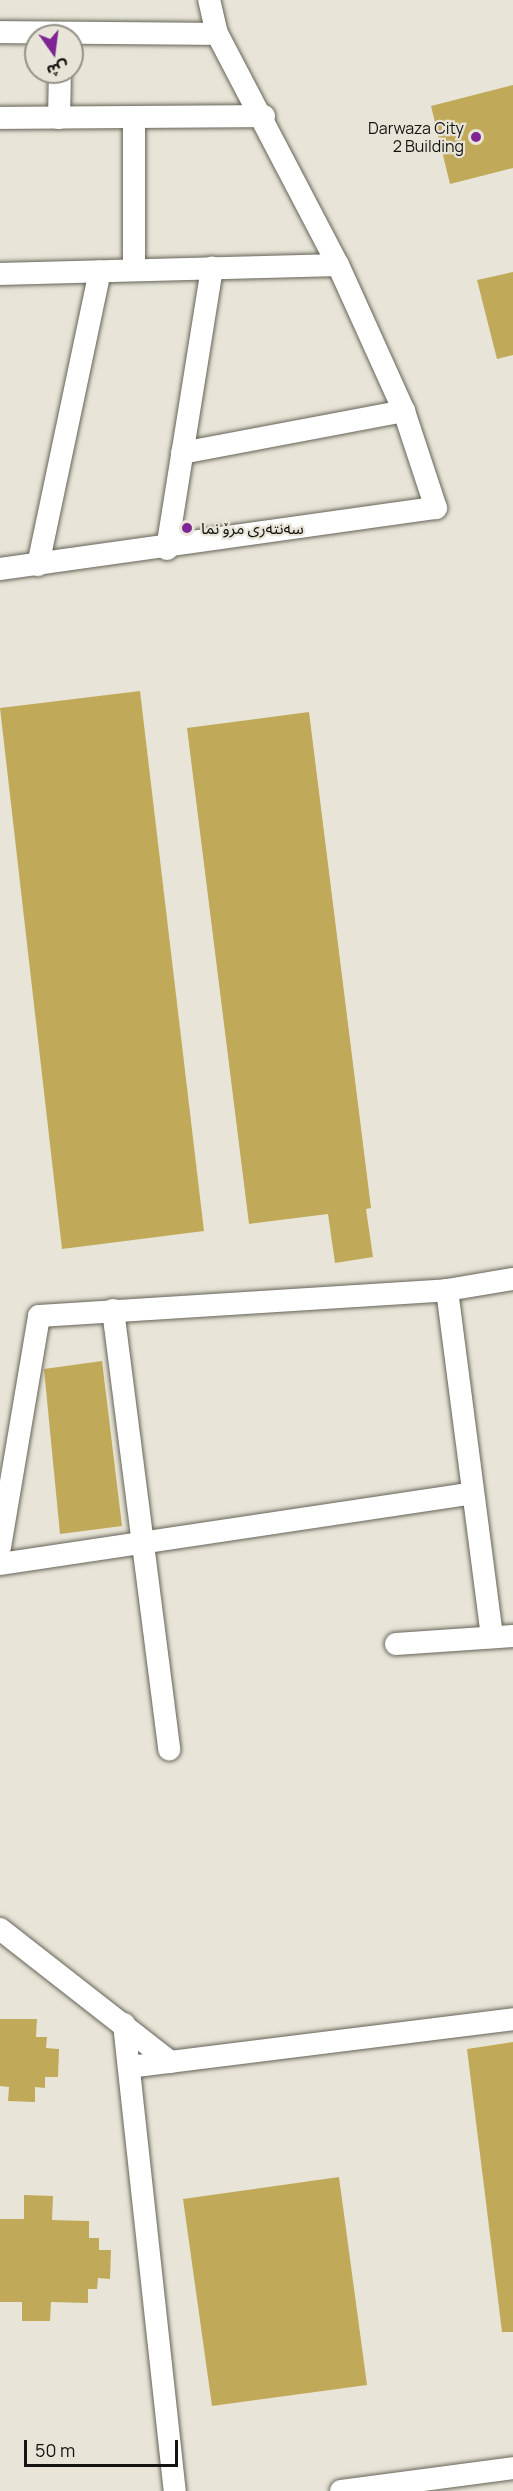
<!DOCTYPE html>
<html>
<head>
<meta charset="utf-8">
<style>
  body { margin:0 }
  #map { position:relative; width:513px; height:2491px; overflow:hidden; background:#e8e5d8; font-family:Manrope,"Noto Sans Arabic",sans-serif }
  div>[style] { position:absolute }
  .building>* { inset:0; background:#c0aa59 }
  .roads { filter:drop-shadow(0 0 2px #666358) drop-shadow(0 0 2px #666358) }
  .street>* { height:22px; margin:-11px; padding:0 11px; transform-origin:11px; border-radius:11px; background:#fff }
  .dots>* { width:16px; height:16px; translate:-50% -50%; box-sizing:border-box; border:3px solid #e8e5d8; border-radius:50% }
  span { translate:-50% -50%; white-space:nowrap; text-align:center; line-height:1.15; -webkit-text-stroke:4.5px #e8e5d8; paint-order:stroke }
  .poi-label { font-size:16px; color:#151410 }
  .right { translate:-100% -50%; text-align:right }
  .left { translate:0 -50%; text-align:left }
  .north { position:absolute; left:24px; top:24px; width:60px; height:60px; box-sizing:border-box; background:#e8e5d8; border:2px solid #949188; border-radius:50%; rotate:166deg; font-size:16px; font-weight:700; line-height:24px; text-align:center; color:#151410 }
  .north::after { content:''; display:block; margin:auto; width:21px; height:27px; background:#7f2593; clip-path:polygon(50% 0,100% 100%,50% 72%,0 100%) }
  .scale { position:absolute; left:24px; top:2440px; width:154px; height:27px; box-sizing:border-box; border:3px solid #151410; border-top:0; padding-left:8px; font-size:18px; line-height:21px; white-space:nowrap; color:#151410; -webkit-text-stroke:4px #e8e5d8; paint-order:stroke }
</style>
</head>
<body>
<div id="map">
  <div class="building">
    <div style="clip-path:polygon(513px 85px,513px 168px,450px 184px,431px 106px)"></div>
    <div style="clip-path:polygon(513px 272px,513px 355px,497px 359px,477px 280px)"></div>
    <div style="clip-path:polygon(140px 691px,204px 1231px,62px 1249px,0 708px)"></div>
    <div style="clip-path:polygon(309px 712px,371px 1208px,366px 1209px,373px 1257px,335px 1263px,328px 1214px,249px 1224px,187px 728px)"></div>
    <div style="clip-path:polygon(102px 1361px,122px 1526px,60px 1534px,44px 1369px)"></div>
    <div style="clip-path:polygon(0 2019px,37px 2019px,36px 2037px,47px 2037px,46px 2048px,59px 2049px,58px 2077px,45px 2077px,45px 2088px,35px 2087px,35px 2102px,8px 2101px,9px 2087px,0 2086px)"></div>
    <div style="clip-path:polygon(513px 2042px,513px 2332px,502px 2332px,467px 2049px)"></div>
    <div style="clip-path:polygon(339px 2177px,367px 2385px,212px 2406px,183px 2199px)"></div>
    <div style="clip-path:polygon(24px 2195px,53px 2196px,52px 2220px,89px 2221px,89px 2238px,99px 2238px,99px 2250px,111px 2250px,110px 2279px,98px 2278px,97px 2289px,88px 2289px,88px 2303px,51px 2302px,50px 2321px,22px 2321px,22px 2302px,0 2302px,0 2219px,24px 2219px)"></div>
  </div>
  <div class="roads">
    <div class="street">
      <div style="left:0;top:32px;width:217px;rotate:0.5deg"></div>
      <div style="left:0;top:118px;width:264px;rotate:-0.4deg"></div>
      <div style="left:59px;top:118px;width:46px;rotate:-88.8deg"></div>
      <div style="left:134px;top:270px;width:153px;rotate:-90deg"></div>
      <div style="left:0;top:274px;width:338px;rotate:-1.5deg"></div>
      <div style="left:182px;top:453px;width:226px;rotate:-10.7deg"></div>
      <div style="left:167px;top:549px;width:285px;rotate:-80.9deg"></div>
      <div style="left:38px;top:565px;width:300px;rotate:-78.1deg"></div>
      <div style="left:0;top:569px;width:440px;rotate:-8deg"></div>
      <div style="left:436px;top:508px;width:102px;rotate:-108.3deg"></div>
      <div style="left:404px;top:411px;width:160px;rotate:-114.3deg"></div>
      <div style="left:338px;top:265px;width:261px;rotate:-117.6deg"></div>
      <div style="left:217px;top:34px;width:35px;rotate:-103deg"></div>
      <div style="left:447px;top:1290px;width:350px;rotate:82.6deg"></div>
      <div style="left:113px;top:1310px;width:443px;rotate:82.7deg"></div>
      <div style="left:0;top:1547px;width:234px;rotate:-80.4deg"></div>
      <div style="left:39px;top:1316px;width:409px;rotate:-3.6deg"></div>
      <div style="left:447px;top:1290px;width:67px;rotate:-9.5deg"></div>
      <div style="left:0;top:1564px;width:478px;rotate:-8.5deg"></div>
      <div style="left:396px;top:1644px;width:117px;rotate:-3.9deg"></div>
      <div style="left:0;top:1929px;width:216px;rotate:38deg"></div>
      <div style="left:124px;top:2024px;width:470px;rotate:83.8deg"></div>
      <div style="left:129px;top:2067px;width:387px;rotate:-7.1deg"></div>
      <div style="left:341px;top:2491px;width:174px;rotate:-7.6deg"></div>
    </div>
  </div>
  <div class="dots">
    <div style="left:476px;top:137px;background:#7f2593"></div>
    <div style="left:187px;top:528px;background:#7f2593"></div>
  </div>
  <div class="poi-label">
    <span class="right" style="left:464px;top:137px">Darwaza City<br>2 Building</span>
    <span class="left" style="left:201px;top:528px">سەنتەرى مرۆ نما</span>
  </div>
  <div class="north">ش</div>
  <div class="scale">50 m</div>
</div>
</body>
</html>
